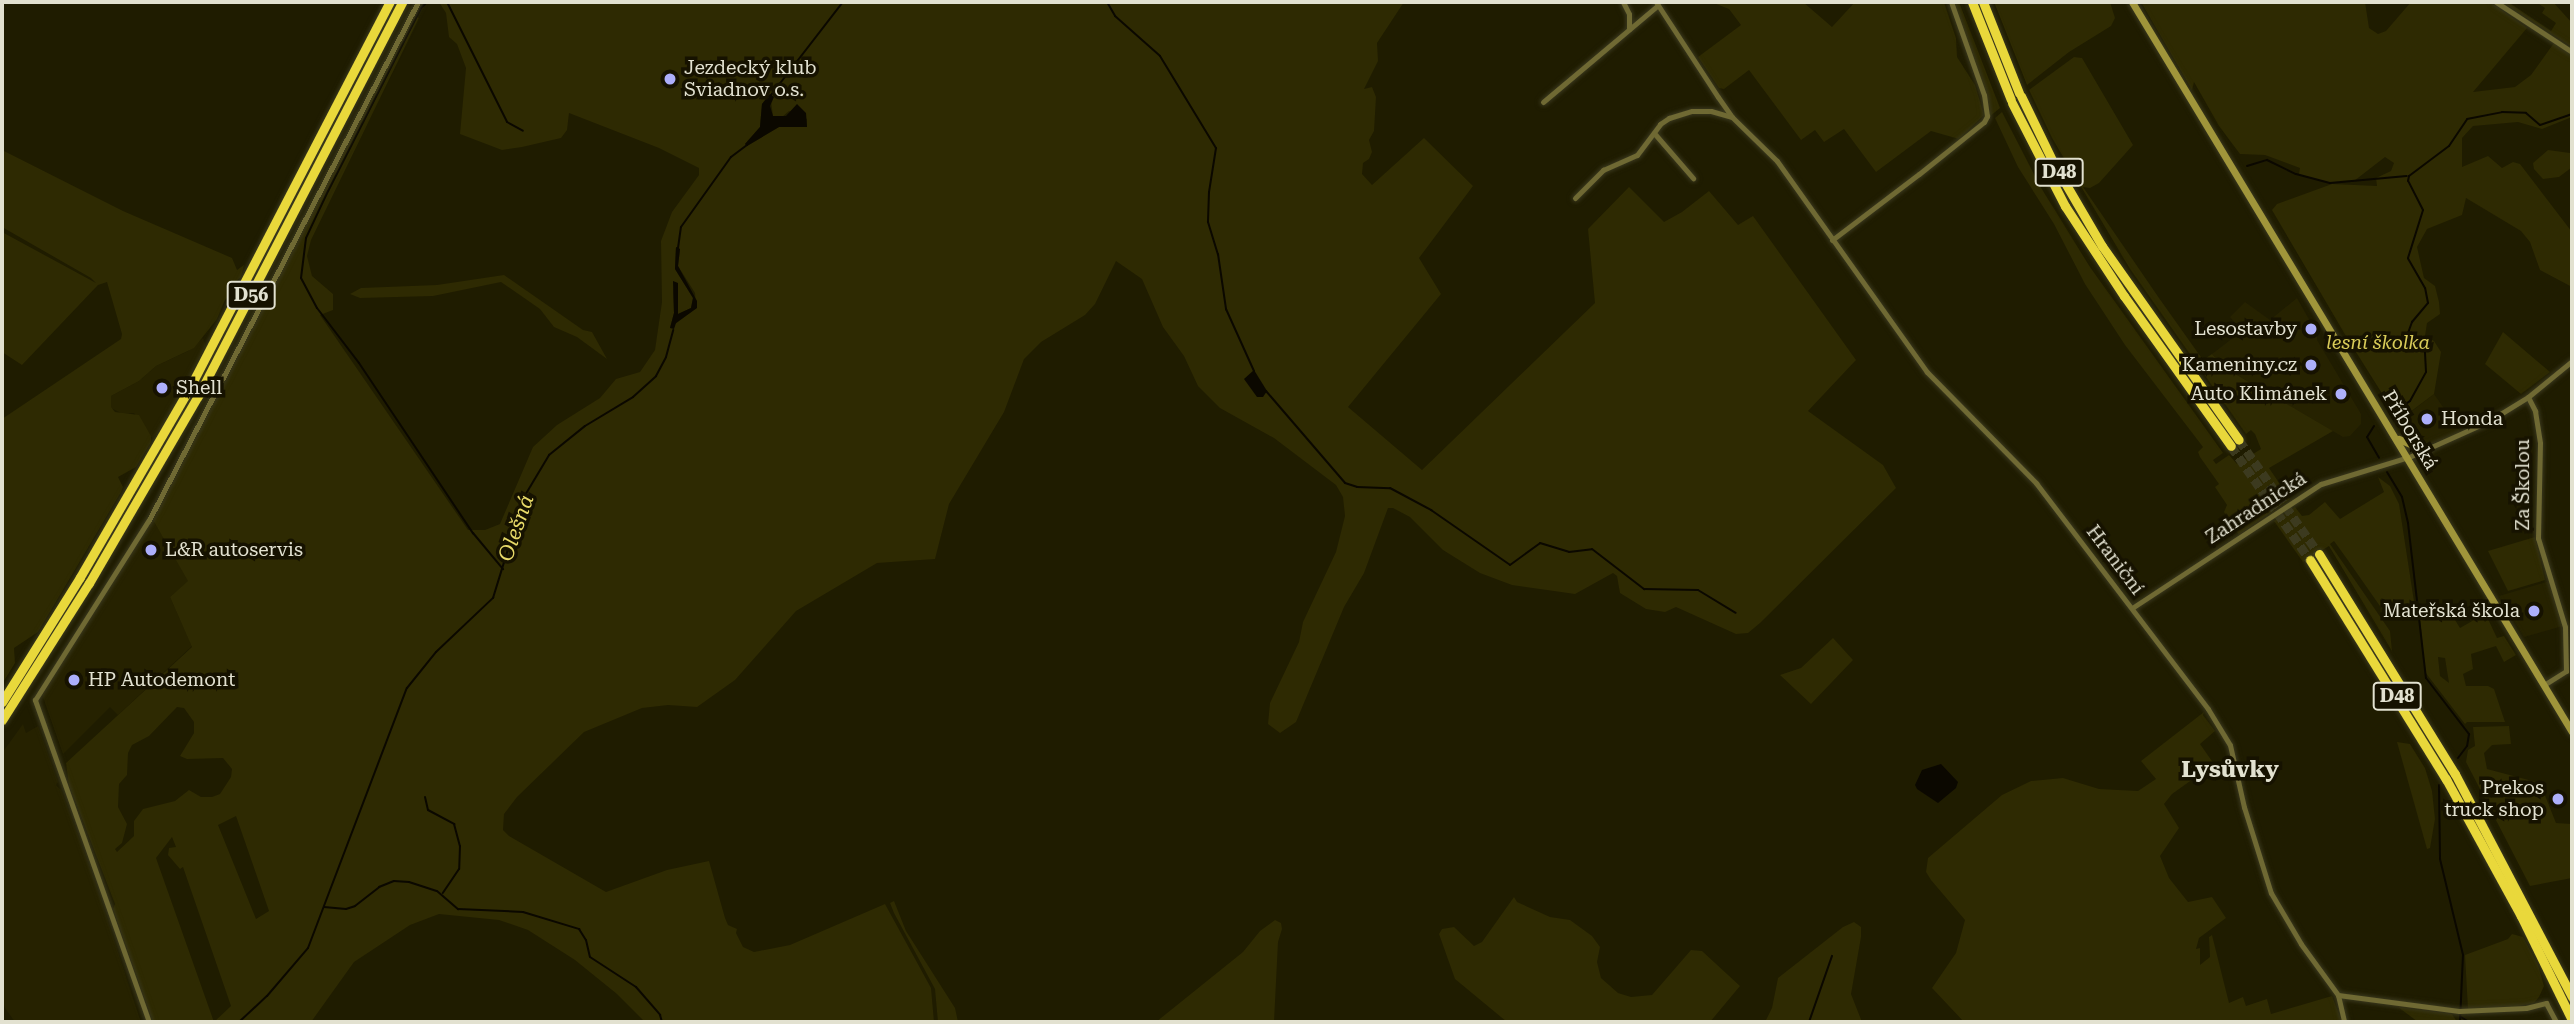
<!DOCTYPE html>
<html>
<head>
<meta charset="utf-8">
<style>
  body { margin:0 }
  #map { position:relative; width:2574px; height:1024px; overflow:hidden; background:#1f1c00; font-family:"Roboto Serif",serif }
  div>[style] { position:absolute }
  .built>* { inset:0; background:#262200 }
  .green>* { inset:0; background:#2e2a02 }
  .water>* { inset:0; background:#0b0800 }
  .stream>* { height:2px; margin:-1px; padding:0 1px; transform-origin:1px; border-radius:1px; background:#0b0800 }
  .highway-tunnel>* { height:9px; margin-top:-4.5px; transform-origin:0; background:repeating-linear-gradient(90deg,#3c3a1f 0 9px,transparent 0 13.5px) }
  .roads { filter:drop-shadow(0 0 2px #3a381d) drop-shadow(0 0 2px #3a381d) }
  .street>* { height:5px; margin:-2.5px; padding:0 2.5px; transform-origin:2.5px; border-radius:2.5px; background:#6f6933 }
  .secondary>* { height:7px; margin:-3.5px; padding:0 3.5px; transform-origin:3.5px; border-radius:3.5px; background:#a0953a }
  .highway>* { height:9px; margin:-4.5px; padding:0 4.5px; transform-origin:4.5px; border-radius:4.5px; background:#e9d83b }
  .dots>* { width:19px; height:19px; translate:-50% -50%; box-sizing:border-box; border:4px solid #161200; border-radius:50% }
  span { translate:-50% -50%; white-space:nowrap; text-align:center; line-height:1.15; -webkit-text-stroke:7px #161200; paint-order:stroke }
  .shield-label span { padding:2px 5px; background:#161200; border:2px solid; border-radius:5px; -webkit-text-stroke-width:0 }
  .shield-label { font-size:18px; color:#e2e1d0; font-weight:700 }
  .poi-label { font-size:19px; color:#e2e1d0 }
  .left { translate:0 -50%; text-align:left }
  .right { translate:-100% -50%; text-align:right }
  .park-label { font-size:19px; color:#d8cb58; font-style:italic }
  .street-label { font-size:19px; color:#e2e1d0 }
  .water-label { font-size:21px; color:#e8da68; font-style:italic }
  .quarter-label { font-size:23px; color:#e2e1d0; font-weight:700 }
  .frame { position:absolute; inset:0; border:4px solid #e2e1d0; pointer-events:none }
</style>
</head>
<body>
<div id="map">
  <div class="built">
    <div style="clip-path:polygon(2297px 298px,2317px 334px,2317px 340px,2361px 414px,2361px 424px,2350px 436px,2343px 437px,2225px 368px,2212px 354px,2242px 331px,2230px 317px,2245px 302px,2270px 320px)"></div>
    <div style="clip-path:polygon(203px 338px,206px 346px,162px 428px,152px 438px,134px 413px,123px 414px,111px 408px,111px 396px,139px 381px,156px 366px,188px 351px)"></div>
    <div style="clip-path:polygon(2434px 394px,2461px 433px,2428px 445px,2417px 445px,2408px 438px,2399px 421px)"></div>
    <div style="clip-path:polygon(153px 520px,189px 581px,170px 597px,192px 646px,118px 715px,110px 707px,63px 754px,42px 694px)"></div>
    <div style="clip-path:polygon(2550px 581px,2563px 626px,2524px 637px,2499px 596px)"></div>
    <div style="clip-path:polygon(23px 724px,26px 733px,38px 726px,58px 782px,56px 785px,61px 790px,94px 879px,141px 1022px,15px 1022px,5px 1008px,2px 999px,2px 753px)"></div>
  </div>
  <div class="green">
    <div style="clip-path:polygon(evenodd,439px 2px,1404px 2px,1377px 43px,1378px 61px,1364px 89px,1372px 87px,1376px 97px,1374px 131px,1369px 140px,1372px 152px,1369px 159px,1363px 163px,1362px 174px,1372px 185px,1424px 138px,1473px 186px,1419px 258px,1441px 294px,1348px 407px,1422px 470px,1595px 303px,1588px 229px,1629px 187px,1664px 222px,1682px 212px,1709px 191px,1738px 225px,1753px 216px,1856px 360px,1808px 411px,1883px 465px,1896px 488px,1760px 623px,1748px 633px,1736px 634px,1676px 607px,1665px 612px,1646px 609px,1620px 593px,1617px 576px,1613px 573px,1575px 594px,1512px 585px,1480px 573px,1443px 550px,1410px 517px,1393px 508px,1388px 508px,1364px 573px,1344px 607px,1296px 722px,1280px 733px,1268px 724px,1270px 703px,1299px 642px,1303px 622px,1336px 552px,1345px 516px,1343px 497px,1336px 485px,1274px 438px,1220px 408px,1198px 386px,1184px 356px,1163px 327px,1142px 279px,1116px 261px,1095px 304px,1085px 315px,1041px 342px,1024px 359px,1004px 412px,949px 504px,935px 559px,877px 563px,796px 611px,735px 680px,697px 707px,668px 705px,642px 708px,584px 732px,517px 797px,504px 814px,503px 830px,509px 836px,606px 892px,667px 870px,709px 861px,725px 918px,728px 925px,737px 929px,736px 933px,743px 947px,754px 952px,790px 945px,885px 904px,931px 988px,934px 1022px,645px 1022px,617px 994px,575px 960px,528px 930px,499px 920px,439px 914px,410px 925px,354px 962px,311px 1022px,153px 1022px,113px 909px,115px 904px,69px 785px,66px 763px,192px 647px,170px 597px,188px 581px,153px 520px,414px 15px,419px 18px,311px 240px,307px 256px,312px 276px,333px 294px,333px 310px,320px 315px,468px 530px,485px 530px,500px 524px,533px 447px,557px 425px,600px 398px,616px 379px,640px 372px,655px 350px,662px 302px,661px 241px,672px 212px,699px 175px,699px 168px,659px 148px,569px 113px,567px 130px,561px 138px,522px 147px,502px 150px,460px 134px,466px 68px,457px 44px,449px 37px,446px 13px,439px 2px,770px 94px,773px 116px,781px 118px,789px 111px,807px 119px,807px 127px,779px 127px,747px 146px,745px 144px,760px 127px,762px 104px,770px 94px,439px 2px,676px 247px,680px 249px,678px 266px,695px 293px,696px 308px,670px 328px,674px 313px,673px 287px,678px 314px,691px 308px,693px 298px,675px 269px,676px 247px,439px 2px,177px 707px,184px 708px,194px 722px,194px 733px,180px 756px,187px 759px,223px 758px,232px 769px,231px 777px,220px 794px,212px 797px,201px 797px,189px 790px,175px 801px,143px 809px,134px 821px,134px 836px,117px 852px,115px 849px,122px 843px,127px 824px,118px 807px,119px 784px,127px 775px,128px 753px,132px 745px,149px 736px,177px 707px,439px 2px,236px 816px,269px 911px,256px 919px,218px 825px,236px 816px,439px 2px,172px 837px,176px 847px,169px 848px,168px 855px,180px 869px,183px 867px,231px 1006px,214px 1022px,156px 858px,172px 837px)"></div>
    <div style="clip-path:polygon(1711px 2px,1803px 2px,1832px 27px,1855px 2px,1944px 2px,1956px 38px,1957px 57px,1975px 85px,1984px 115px,1959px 139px,1931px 131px,1876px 172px,1844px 129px,1824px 142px,1815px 130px,1801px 140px,1749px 70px,1724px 89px,1719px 88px,1698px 57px,1741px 25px,1729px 9px)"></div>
    <div style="clip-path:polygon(1952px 2px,1959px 2px,2000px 108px,1989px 117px,1990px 107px)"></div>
    <div style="clip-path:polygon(1994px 2px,2110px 2px,2115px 18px,2111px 26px,2069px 52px,2027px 85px)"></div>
    <div style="clip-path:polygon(2141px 2px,2365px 2px,2369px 28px,2378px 34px,2386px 31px,2411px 2px,2490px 2px,2527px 28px,2473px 92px,2515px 87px,2531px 75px,2554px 43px,2572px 55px,2572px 117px,2542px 129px,2518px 122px,2473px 126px,2462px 138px,2462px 167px,2488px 156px,2502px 168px,2513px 162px,2520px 164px,2572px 232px,2572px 287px,2540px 270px,2530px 242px,2521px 231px,2466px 198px,2462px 215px,2427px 229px,2417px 247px,2424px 278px,2435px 286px,2439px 302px,2440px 314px,2427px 323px,2425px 336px,2434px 341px,2441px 352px,2434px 394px,2402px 418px,2397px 417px,2393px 412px,2393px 403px,2390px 406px,2347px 338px,2272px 210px,2277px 204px,2332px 184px,2377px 186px,2376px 178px,2391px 171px,2394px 163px,2385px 157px,2354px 181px,2329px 183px,2304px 176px,2299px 174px,2300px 168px,2265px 155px,2240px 154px,2219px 126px,2194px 82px,2192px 90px)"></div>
    <div style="clip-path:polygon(2502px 2px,2508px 2px,2551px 31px,2556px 23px,2542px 13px,2545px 8px,2536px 2px,2553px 2px,2572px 23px,2572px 47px)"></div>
    <div style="clip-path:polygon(2074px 57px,2082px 58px,2133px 145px,2099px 183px,2090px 188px,2083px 187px,2159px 298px,2203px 360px,2212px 354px,2225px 368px,2333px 431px,2269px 468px,2290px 499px,2239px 535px,2224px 512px,2227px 505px,2215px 487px,2219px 484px,2200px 457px,2198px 452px,2203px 447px,2125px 345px,2085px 284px,2054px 224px,2018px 167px,1995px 118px,2002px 112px,2040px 186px,2090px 267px,2223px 453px,2213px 460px,2216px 464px,2229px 455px,2237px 464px,2261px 449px,2255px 434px,2251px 430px,2246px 434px,2130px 269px,2052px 138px,2029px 90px)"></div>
    <div style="clip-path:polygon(2px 150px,123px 211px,232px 258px,237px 270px,244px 265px,241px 277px,234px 283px,233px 292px,225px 300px,217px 319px,194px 348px,156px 366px,139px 381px,111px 396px,111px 407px,115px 412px,139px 415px,151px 436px,151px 442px,136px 467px,118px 477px,123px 487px,121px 492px,38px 632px,14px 648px,15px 663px,2px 684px,2px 419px,121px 339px,122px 334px,107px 282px,98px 285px,22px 365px,2px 352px,2px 232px,96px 283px,91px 278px,2px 227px)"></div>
    <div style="clip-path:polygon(2548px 150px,2570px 153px,2571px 168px,2559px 177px,2543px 179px,2534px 169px,2533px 163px)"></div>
    <div style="clip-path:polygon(504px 275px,583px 330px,592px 332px,607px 359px,577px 337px,554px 327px,540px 309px,501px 282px,433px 296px,360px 298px,350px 294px,361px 288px,437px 285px)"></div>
    <div style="clip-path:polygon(2503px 332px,2550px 372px,2521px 394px,2485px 364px)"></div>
    <div style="clip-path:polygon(2378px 477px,2390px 486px,2399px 504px,2415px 608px,2412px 616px,2403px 614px,2389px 619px,2347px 559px,2334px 541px,2330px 544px,2390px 631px,2392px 651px,2329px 546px,2303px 562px,2274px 521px,2295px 507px,2302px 516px,2309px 515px,2325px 502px,2340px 519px,2384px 492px)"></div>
    <div style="clip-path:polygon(2535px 537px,2545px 580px,2508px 591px,2488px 551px)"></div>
    <div style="clip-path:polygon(evenodd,2449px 610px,2460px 628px,2481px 616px,2485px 622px,2488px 619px,2497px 638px,2504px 636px,2516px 655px,2504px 662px,2496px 646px,2471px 654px,2473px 669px,2463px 674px,2466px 686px,2488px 686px,2494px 689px,2505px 722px,2467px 722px,2465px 724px,2425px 672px,2420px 617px,2427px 613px,2449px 610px,2438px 657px,2445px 658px,2449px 683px,2440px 676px,2438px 657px)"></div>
    <div style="clip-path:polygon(1833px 638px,1853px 660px,1811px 704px,1780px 675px,1801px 668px)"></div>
    <div style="clip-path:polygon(2204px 712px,2203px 715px,2215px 731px,2200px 744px,2214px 764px,2172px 794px,2164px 804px,2179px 828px,2160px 856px,2169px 878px,2188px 902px,2212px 897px,2226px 918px,2199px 938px,2196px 949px,2200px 948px,2200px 965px,2210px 957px,2209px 937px,2212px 935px,2229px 1003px,2243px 997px,2246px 1006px,2267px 999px,2271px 1014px,2332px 996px,2342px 1022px,1964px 1022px,1932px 988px,1956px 953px,1965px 920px,1931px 880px,1926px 872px,1928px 858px,2002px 795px,2031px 781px,2063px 778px,2099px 789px,2138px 791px,2156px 779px,2141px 761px)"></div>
    <div style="clip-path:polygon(2509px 726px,2511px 744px,2492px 745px,2484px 753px,2487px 769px,2540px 783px,2556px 823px,2572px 824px,2572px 878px,2530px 886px,2466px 762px,2468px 750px,2475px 746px,2473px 727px)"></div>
    <div style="clip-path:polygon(2397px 742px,2410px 744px,2425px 768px,2432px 791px,2435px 819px,2430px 848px,2427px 849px)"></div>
    <div style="clip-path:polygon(1514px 897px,1517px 902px,1550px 917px,1570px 920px,1592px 936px,1600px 947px,1597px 962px,1601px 978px,1618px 993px,1631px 997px,1652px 995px,1691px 950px,1702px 951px,1740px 986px,1710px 1022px,1507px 1022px,1455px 979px,1439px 934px,1442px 929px,1454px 927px,1474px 946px,1482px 942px)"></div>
    <div style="clip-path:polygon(894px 901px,906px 931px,955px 1008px,958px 1022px,938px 1022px,935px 989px,894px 913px,890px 903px)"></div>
    <div style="clip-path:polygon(1275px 920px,1281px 923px,1282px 929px,1278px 942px,1274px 1022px,1156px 1022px,1243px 952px,1260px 931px)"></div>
    <div style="clip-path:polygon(1854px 922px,1861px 927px,1861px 937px,1851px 994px,1862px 1022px,1765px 1022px,1772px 1008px,1778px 978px,1843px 927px)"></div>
    <div style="clip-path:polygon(2512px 934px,2523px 937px,2538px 965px,2544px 986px,2539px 997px,2534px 1003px,2517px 1006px,2468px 1009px,2465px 955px,2508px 939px)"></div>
    <div style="clip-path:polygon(2398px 1007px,2452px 1014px,2457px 1022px,2418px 1022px)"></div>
  </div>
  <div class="water">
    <div style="clip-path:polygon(770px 94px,774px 97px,770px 106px,773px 116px,786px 116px,797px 104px,806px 113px,807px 127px,779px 127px,747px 146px,745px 144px,760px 127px,762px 104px)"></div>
    <div style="clip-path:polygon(676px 247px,680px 249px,678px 266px,697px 301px,697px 308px,676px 323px,674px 329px,670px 328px,674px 313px,673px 281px,678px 283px,678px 314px,691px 308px,693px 298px,675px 269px)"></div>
    <div style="clip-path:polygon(1254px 370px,1267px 391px,1263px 397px,1257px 397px,1244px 379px)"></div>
    <div style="clip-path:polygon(1941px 764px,1958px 782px,1956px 788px,1938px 803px,1917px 789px,1915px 785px,1922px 770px)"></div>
  </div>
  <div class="stream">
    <div style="left:427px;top:2px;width:8px;rotate:135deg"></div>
    <div style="left:421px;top:8px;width:205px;rotate:116.9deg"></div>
    <div style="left:328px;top:191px;width:52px;rotate:115.1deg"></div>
    <div style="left:306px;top:238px;width:40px;rotate:97.1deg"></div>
    <div style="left:301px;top:278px;width:34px;rotate:62deg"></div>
    <div style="left:317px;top:308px;width:69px;rotate:52.6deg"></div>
    <div style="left:359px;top:363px;width:205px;rotate:56.2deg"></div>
    <div style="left:473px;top:533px;width:47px;rotate:50.2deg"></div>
    <div style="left:447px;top:2px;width:134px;rotate:63.4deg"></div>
    <div style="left:507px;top:122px;width:18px;rotate:29deg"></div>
    <div style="left:1107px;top:2px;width:16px;rotate:60deg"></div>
    <div style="left:1115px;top:16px;width:60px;rotate:41.6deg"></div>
    <div style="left:1160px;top:56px;width:108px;rotate:58.7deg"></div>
    <div style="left:1216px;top:148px;width:45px;rotate:99deg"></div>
    <div style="left:1209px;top:192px;width:30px;rotate:92deg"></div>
    <div style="left:1208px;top:222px;width:34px;rotate:73deg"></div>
    <div style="left:1218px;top:254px;width:56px;rotate:81.7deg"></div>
    <div style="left:1226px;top:309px;width:68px;rotate:65.7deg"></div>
    <div style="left:771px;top:95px;width:118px;rotate:-52.3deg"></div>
    <div style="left:2247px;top:166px;width:21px;rotate:-17deg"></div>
    <div style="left:2267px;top:160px;width:32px;rotate:26deg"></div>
    <div style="left:2296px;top:174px;width:35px;rotate:15deg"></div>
    <div style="left:2330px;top:183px;width:77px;rotate:-5.2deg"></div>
    <div style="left:678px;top:248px;width:21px;rotate:-82deg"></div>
    <div style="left:681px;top:227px;width:86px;rotate:-54.5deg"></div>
    <div style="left:731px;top:157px;width:20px;rotate:-37deg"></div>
    <div style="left:1266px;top:391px;width:121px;rotate:49.3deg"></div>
    <div style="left:1345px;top:483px;width:13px;rotate:18deg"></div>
    <div style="left:1357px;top:487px;width:33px;rotate:2deg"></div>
    <div style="left:1390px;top:488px;width:47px;rotate:28.2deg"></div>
    <div style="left:1431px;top:510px;width:96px;rotate:34.8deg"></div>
    <div style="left:1510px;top:565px;width:37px;rotate:-36deg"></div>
    <div style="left:1540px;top:543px;width:30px;rotate:17deg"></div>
    <div style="left:1569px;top:552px;width:23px;rotate:-7deg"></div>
    <div style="left:1592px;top:549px;width:66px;rotate:37.6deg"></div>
    <div style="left:1644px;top:589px;width:54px;rotate:1.1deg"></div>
    <div style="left:1698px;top:590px;width:44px;rotate:31.2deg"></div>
    <div style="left:2392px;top:414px;width:22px;rotate:-36deg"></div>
    <div style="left:2410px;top:401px;width:33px;rotate:-61deg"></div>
    <div style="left:2426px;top:372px;width:20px;rotate:-93deg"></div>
    <div style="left:2425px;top:352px;width:25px;rotate:-132deg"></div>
    <div style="left:2408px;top:333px;width:12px;rotate:-70deg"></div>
    <div style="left:2412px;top:322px;width:25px;rotate:-50deg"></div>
    <div style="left:2428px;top:303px;width:15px;rotate:-101deg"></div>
    <div style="left:2425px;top:288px;width:34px;rotate:-120deg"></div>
    <div style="left:2408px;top:258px;width:50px;rotate:-72.6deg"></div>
    <div style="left:2423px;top:210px;width:33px;rotate:-117deg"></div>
    <div style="left:2408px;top:181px;width:5px;rotate:-79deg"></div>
    <div style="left:2409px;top:176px;width:50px;rotate:-36.9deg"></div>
    <div style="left:2449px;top:146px;width:32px;rotate:-56deg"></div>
    <div style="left:2467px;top:119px;width:36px;rotate:-11deg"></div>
    <div style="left:2502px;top:112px;width:24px;rotate:2deg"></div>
    <div style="left:2526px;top:113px;width:18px;rotate:41deg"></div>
    <div style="left:2540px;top:125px;width:34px;rotate:-19deg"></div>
    <div style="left:2374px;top:426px;width:13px;rotate:122deg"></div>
    <div style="left:2367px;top:437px;width:24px;rotate:60deg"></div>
    <div style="left:2387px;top:472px;width:29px;rotate:59deg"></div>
    <div style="left:2402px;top:497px;width:27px;rotate:77deg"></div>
    <div style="left:2408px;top:523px;width:156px;rotate:83.4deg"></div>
    <div style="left:2426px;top:678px;width:71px;rotate:52.5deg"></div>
    <div style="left:2469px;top:734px;width:12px;rotate:99deg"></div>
    <div style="left:2467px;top:746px;width:15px;rotate:127deg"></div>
    <div style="left:2439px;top:785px;width:74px;rotate:89.2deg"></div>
    <div style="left:2440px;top:859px;width:99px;rotate:76.5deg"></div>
    <div style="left:2463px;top:955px;width:67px;rotate:92.6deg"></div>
    <div style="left:425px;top:797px;width:13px;rotate:77deg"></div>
    <div style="left:428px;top:810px;width:30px;rotate:28deg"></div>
    <div style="left:454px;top:824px;width:23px;rotate:75deg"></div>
    <div style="left:460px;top:846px;width:23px;rotate:92deg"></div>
    <div style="left:459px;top:869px;width:29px;rotate:124deg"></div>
    <div style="left:324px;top:907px;width:22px;rotate:5deg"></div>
    <div style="left:346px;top:909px;width:9px;rotate:-18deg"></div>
    <div style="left:355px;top:906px;width:31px;rotate:-38deg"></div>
    <div style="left:379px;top:887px;width:16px;rotate:-22deg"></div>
    <div style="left:394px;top:881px;width:15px;rotate:4deg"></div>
    <div style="left:409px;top:882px;width:29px;rotate:18deg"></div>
    <div style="left:437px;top:891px;width:28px;rotate:41deg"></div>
    <div style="left:458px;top:909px;width:65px;rotate:2.6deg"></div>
    <div style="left:523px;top:912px;width:59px;rotate:16.9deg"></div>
    <div style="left:579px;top:929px;width:13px;rotate:58deg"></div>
    <div style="left:586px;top:940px;width:17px;rotate:77deg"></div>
    <div style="left:590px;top:957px;width:55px;rotate:33.1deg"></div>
    <div style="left:636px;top:987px;width:37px;rotate:49deg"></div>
    <div style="left:660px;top:1015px;width:7px;rotate:74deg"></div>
    <div style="left:2461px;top:1017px;width:9px;rotate:32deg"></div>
    <div style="left:239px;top:1022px;width:38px;rotate:-43deg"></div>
    <div style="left:267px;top:996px;width:63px;rotate:-49.5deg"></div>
    <div style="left:308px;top:948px;width:278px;rotate:-69.2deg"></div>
    <div style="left:407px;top:688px;width:46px;rotate:-51.1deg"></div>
    <div style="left:436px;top:652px;width:79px;rotate:-43.5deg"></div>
    <div style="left:493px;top:598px;width:106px;rotate:-72.9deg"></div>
    <div style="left:524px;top:497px;width:49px;rotate:-59.2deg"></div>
    <div style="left:549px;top:455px;width:46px;rotate:-38.9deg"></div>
    <div style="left:585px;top:426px;width:56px;rotate:-31.1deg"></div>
    <div style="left:633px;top:397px;width:31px;rotate:-42deg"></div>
    <div style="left:656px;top:376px;width:21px;rotate:-62deg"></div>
    <div style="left:666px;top:357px;width:28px;rotate:-75deg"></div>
    <div style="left:1809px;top:1022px;width:70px;rotate:-70.8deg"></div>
  </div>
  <div class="highway-tunnel">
    <div style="left:2239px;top:440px;width:139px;rotate:54.9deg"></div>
    <div style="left:2231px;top:446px;width:139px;rotate:55.3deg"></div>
  </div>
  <div class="roads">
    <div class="street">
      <div style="left:1623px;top:2px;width:13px;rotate:63deg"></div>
      <div style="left:1629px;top:14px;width:15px;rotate:90deg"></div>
      <div style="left:1656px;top:2px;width:113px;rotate:56.9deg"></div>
      <div style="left:1718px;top:97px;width:24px;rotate:55deg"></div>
      <div style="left:1732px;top:117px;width:63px;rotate:44.4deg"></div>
      <div style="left:1777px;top:161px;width:259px;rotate:54.6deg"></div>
      <div style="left:1927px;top:372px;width:156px;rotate:45.5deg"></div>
      <div style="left:2036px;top:483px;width:284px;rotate:52.7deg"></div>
      <div style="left:2208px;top:709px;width:42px;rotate:58.6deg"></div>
      <div style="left:2230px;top:745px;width:64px;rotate:77.3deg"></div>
      <div style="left:2244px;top:807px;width:90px;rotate:72.6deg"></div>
      <div style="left:2271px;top:893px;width:59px;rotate:59.5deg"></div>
      <div style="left:2301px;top:944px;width:63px;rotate:54deg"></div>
      <div style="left:2338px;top:995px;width:28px;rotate:77deg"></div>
      <div style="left:2496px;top:2px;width:91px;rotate:33.3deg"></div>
      <div style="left:1543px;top:102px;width:150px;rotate:-40.1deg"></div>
      <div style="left:1654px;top:133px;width:60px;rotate:49.1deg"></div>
      <div style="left:1575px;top:198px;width:40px;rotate:-45deg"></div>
      <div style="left:1603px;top:170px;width:37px;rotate:-24deg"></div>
      <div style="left:1637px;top:155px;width:39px;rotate:-53deg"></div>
      <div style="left:1660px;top:124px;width:11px;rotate:-34deg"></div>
      <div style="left:1669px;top:118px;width:24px;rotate:-17deg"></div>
      <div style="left:1692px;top:111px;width:19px"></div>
      <div style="left:1711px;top:111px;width:22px;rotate:16deg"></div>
      <div style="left:1832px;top:240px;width:109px;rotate:-37.2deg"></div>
      <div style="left:1919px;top:174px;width:83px;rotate:-38.7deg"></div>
      <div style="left:1984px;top:122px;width:7px;rotate:-63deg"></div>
      <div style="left:1987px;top:116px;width:21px;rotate:-98deg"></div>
      <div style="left:1984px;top:95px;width:99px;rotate:-109.5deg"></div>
      <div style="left:2528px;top:397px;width:16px;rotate:63deg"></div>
      <div style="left:2535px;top:411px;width:32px;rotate:81deg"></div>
      <div style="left:2540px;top:443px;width:95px;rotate:91.2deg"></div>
      <div style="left:2538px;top:538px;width:93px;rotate:73.1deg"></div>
      <div style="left:2565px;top:627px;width:44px;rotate:88.7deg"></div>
      <div style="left:2566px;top:671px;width:26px;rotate:148deg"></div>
      <div style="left:2132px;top:608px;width:226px;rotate:-33.3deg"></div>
      <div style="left:2321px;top:484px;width:92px;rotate:-17.1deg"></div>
      <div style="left:2409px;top:457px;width:88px;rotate:-24.2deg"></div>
      <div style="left:2489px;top:421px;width:46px;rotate:-31.6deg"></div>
      <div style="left:2528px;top:397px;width:57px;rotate:-39.3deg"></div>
      <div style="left:2338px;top:995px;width:122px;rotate:7.5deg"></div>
      <div style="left:2459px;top:1011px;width:67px;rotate:-2.6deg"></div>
      <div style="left:2526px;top:1008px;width:21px;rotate:-14deg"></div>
      <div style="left:2546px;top:1003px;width:21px;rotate:62deg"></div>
      <div style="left:149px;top:1022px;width:342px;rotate:-109.5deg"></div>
      <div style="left:35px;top:700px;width:213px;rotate:-57.7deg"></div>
      <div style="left:149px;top:520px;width:584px;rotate:-62.56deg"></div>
    </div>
    <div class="secondary">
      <div style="left:2132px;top:2px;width:852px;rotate:58.92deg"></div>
      <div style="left:2399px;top:439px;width:30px;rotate:24deg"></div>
    </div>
    <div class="highway">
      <div style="left:1972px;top:2px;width:105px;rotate:68.3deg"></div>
      <div style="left:1983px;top:2px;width:98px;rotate:68.4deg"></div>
      <div style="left:2021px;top:96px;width:76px;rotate:64.1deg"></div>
      <div style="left:2054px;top:164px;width:95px;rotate:59.7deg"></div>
      <div style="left:2102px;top:246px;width:237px;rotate:54.8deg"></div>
      <div style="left:2012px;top:103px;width:116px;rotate:62.8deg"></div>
      <div style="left:2065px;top:206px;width:108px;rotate:56.8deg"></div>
      <div style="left:2124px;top:296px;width:184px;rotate:54.5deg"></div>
      <div style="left:2319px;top:554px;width:259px;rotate:58.3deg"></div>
      <div style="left:2455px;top:774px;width:252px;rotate:62.3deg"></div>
      <div style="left:2310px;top:560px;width:258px;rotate:58.2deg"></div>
      <div style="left:2446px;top:779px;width:156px;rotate:61.3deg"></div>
      <div style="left:2521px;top:916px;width:116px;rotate:63.9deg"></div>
      <div style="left:2px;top:702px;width:147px;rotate:-58deg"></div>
      <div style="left:80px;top:577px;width:215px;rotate:-59.9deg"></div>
      <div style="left:188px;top:391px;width:438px;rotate:-62.6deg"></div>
      <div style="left:2px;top:720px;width:162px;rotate:-57.6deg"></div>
      <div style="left:89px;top:583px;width:216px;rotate:-59.8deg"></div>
      <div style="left:198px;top:396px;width:444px;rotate:-62.6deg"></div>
    </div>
  </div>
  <div class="dots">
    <div style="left:670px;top:79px;background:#adaffb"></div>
    <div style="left:2311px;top:329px;background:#adaffb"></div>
    <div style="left:2311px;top:365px;background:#adaffb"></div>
    <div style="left:162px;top:388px;background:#adaffb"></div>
    <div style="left:2341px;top:394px;background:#adaffb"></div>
    <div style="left:2427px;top:419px;background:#adaffb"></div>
    <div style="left:151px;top:550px;background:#adaffb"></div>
    <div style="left:2534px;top:611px;background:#adaffb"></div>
    <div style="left:74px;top:680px;background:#adaffb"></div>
    <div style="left:2558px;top:799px;background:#adaffb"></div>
  </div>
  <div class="shield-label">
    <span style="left:2059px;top:172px">D48</span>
    <span style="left:251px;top:295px">D56</span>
    <span style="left:2397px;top:696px">D48</span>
  </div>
  <div class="poi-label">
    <span class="left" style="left:684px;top:79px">Jezdecký klub<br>Sviadnov o.s.</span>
    <span class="right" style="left:2297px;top:329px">Lesostavby</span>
    <span class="right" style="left:2297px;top:365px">Kameniny.cz</span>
    <span class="left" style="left:176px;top:388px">Shell</span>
    <span class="right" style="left:2327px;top:394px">Auto Klimánek</span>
    <span class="left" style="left:2441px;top:419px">Honda</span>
    <span class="left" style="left:165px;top:550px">L&amp;R autoservis</span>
    <span class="right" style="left:2520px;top:611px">Mateřská škola</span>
    <span class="left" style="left:88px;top:680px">HP Autodemont</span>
    <span class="right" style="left:2544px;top:799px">Prekos<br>truck shop</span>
  </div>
  <div class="park-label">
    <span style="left:2378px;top:343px">lesní školka</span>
  </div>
  <div class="street-label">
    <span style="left:2410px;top:430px;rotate:59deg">Příborská</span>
    <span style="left:2523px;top:485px;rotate:-90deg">Za Školou</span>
    <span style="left:2256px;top:508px;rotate:-33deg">Zahradnická</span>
    <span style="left:2115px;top:560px;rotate:53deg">Hraniční</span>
  </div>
  <div class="water-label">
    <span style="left:516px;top:528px;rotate:-71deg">Olešná</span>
  </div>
  <div class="quarter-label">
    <span style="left:2230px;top:770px">Lysůvky</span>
  </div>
  <div class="frame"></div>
</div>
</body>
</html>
